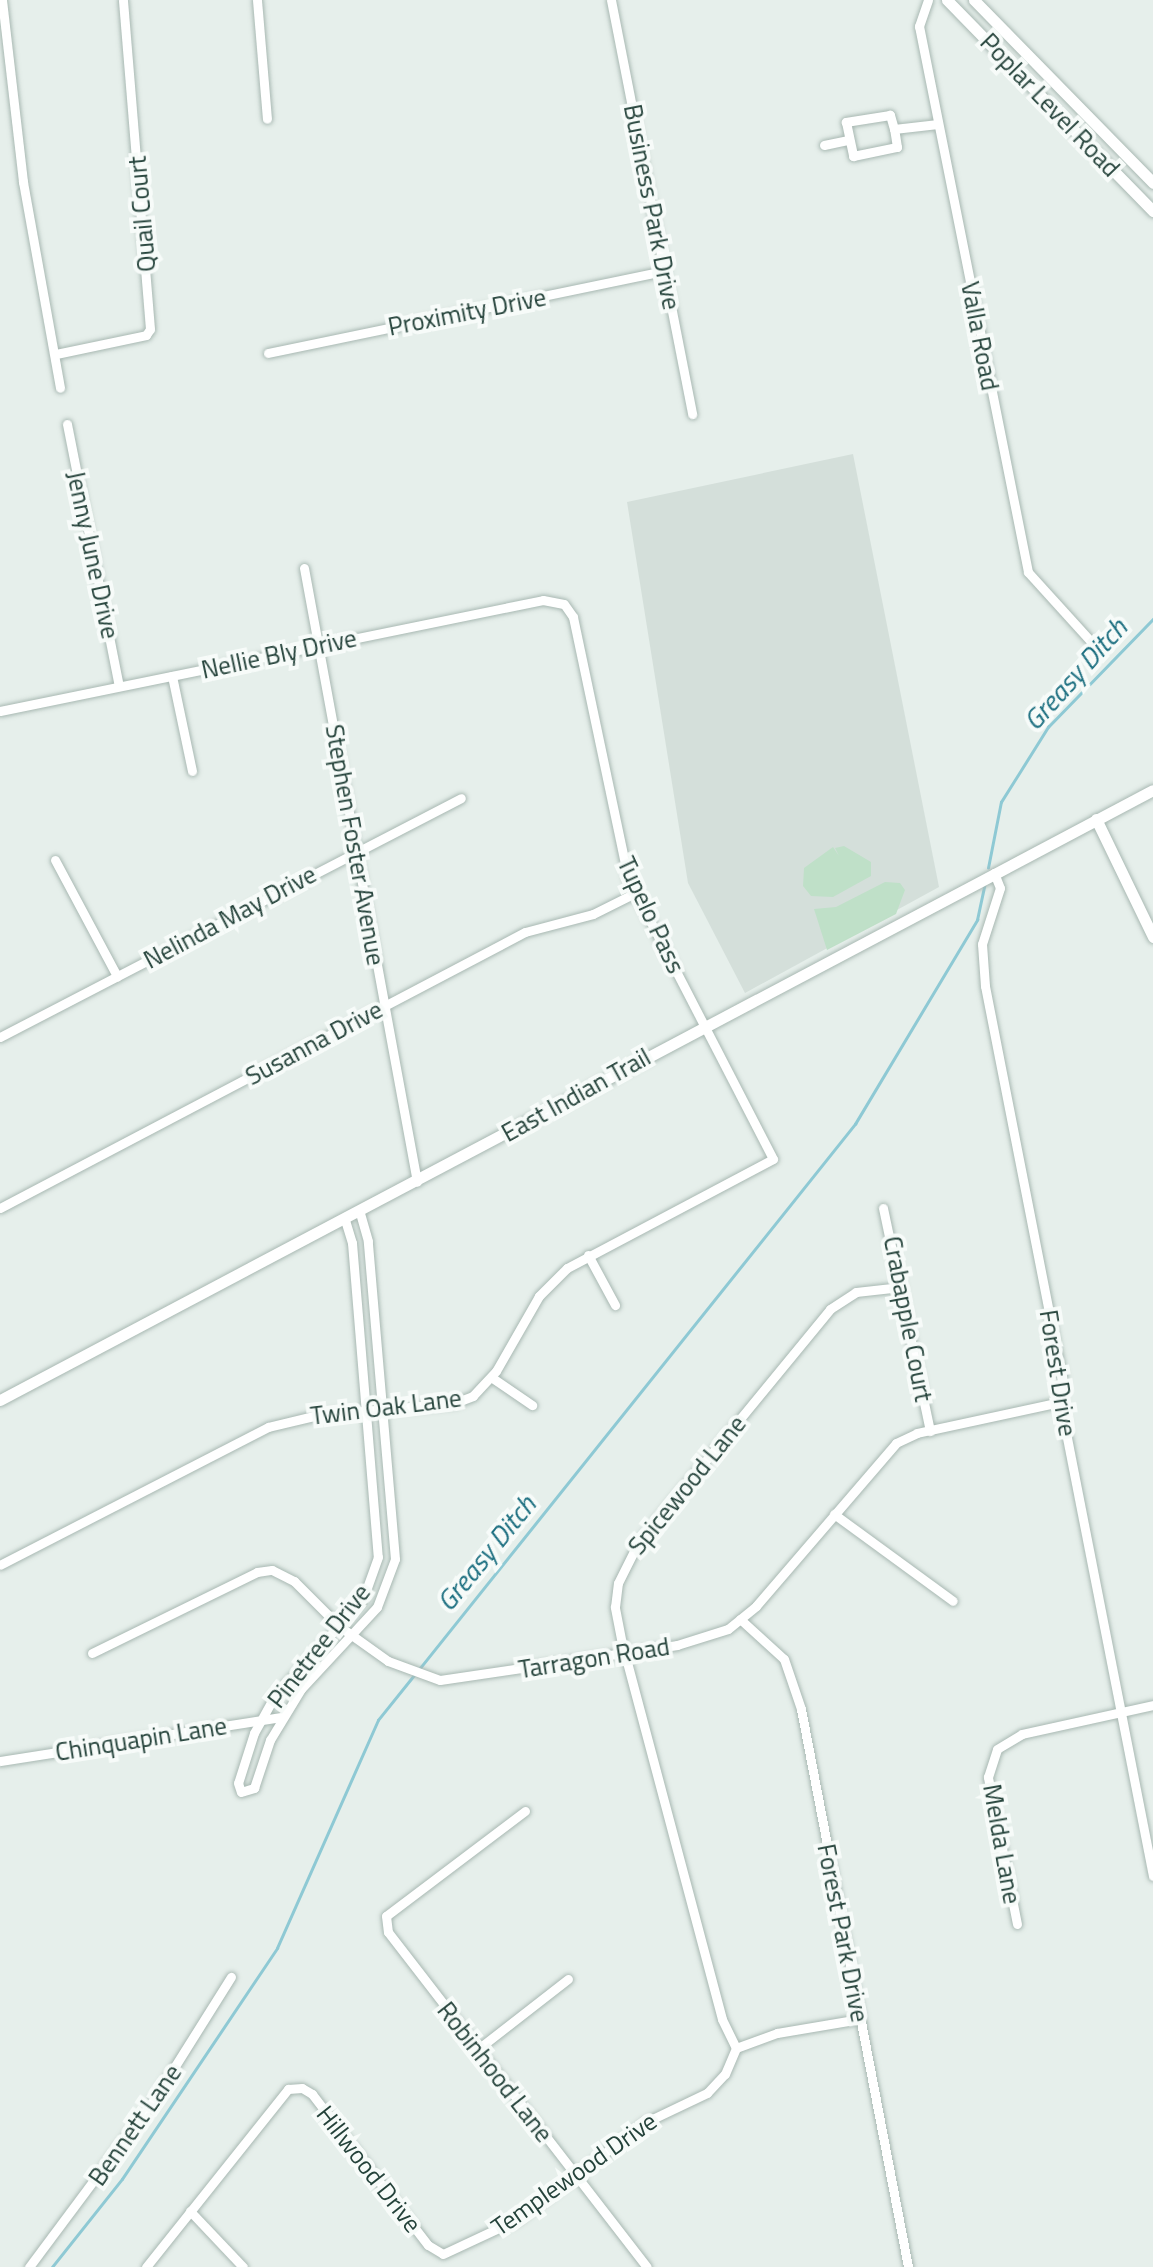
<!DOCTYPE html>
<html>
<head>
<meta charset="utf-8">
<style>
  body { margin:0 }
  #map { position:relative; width:1153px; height:2267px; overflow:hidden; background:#e6efeb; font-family:"Titillium Web",sans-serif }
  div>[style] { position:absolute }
  .built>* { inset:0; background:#d4dfda }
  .green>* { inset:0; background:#bfe0c8 }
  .stream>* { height:2.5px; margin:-1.25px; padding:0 1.25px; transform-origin:1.25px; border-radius:1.25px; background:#8ec9d4 }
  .roads { filter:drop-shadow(0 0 2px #a8b8b2) drop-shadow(0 0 2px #a8b8b2) }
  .street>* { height:9px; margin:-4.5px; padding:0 4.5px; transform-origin:4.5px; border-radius:4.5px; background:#fff }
  .secondary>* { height:11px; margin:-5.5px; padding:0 5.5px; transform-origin:5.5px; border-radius:5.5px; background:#fff }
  span { translate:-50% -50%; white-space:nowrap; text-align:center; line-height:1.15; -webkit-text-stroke:8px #f7fbf9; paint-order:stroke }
  .street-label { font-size:25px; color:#24423a }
  .water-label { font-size:28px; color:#1c6f80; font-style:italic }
</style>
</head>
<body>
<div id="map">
  <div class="built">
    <div style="clip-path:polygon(853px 454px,939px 887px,745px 993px,688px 883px,627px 502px)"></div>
  </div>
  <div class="green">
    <div style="clip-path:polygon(844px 846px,871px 862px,871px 876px,833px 897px,811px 896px,803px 886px,804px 868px,833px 847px,839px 856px,835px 848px)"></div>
    <div style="clip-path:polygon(885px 882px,900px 883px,905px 890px,896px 914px,827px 950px,814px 909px,836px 907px)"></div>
  </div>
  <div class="stream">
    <div style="left:988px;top:868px;width:67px;rotate:-78.9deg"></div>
    <div style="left:1001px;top:802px;width:89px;rotate:-57.9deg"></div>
    <div style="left:1048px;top:727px;width:151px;rotate:-45.8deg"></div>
    <div style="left:420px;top:1668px;width:697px;rotate:-51.35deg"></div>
    <div style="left:855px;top:1124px;width:238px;rotate:-59.1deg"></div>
    <div style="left:977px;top:920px;width:35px;rotate:-78deg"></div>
    <div style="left:52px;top:2267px;width:112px;rotate:-51.5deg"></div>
    <div style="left:122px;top:2179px;width:278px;rotate:-56.1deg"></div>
    <div style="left:277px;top:1948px;width:249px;rotate:-66.1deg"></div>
    <div style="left:378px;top:1720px;width:59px;rotate:-51.2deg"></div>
  </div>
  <div class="roads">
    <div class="street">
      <div style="left:2px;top:0;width:183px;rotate:83.4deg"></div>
      <div style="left:23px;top:182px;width:209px;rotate:79.8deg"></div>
      <div style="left:257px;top:0;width:119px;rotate:85.2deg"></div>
      <div style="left:611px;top:0;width:422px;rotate:78.9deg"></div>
      <div style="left:928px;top:0;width:28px;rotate:109deg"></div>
      <div style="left:919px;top:26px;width:557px;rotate:78.71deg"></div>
      <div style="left:1028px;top:572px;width:101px;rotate:47.8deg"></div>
      <div style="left:894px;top:129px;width:15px;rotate:-106deg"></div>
      <div style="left:890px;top:115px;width:45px;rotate:171deg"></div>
      <div style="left:846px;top:122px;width:35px;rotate:78deg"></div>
      <div style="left:853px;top:156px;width:45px;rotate:-11.6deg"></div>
      <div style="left:897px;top:147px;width:18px;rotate:-99deg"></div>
      <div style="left:894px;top:129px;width:44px;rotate:-6.5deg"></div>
      <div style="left:824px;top:145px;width:25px;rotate:-12deg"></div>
      <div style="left:268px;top:353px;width:405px;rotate:-11.7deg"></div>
      <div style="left:56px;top:354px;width:92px;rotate:-11.9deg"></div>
      <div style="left:146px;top:335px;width:7px;rotate:-56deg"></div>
      <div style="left:150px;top:329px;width:330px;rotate:-94.7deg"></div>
      <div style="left:67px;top:424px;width:267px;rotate:78.8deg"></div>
      <div style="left:304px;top:568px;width:624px;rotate:79.57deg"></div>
      <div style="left:172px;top:676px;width:97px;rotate:78.1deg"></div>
      <div style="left:0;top:711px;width:554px;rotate:-11.55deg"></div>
      <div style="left:543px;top:600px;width:21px;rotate:11deg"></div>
      <div style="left:564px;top:604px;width:16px;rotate:55deg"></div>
      <div style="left:573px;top:617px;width:267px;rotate:78.1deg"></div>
      <div style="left:628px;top:878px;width:316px;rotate:62.7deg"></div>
      <div style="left:773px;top:1159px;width:233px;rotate:152.1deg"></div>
      <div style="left:567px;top:1268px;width:40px;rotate:135deg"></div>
      <div style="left:539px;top:1296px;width:86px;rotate:119.8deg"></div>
      <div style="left:496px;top:1371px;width:34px;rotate:133deg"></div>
      <div style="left:473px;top:1396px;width:19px;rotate:159deg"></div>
      <div style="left:455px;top:1403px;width:138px;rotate:175deg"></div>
      <div style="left:318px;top:1415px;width:51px;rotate:166.5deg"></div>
      <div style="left:268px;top:1427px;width:301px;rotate:152.8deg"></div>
      <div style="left:55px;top:860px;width:132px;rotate:61.9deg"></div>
      <div style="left:994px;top:873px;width:16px;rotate:68deg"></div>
      <div style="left:1000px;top:888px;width:59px;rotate:107.8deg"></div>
      <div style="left:982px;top:944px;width:42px;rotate:85.9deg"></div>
      <div style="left:985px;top:986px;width:399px;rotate:78.9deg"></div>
      <div style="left:1062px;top:1377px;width:25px;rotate:95deg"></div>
      <div style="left:1060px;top:1402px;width:483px;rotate:78.9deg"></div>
      <div style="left:0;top:1037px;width:519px;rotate:-27.4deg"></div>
      <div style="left:0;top:1208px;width:593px;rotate:-27.73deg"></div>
      <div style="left:525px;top:932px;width:70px;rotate:-14.8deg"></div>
      <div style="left:593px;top:914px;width:47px;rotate:-26.6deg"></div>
      <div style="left:883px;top:1208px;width:228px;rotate:78.1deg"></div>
      <div style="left:345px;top:1220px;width:24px;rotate:73deg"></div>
      <div style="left:352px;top:1243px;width:315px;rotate:85.3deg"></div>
      <div style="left:378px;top:1557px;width:45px;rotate:109.7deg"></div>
      <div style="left:363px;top:1599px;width:132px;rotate:132.2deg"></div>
      <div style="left:274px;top:1697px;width:41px;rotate:119.1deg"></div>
      <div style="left:254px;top:1733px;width:52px;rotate:107.7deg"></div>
      <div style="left:238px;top:1783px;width:9px;rotate:72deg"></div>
      <div style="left:241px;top:1792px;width:14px;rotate:-17deg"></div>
      <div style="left:254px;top:1788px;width:51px;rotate:-71.6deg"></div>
      <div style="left:270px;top:1740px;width:60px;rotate:-58.7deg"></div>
      <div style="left:301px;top:1689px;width:112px;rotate:-47.2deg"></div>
      <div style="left:377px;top:1607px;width:51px;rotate:-69.4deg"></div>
      <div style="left:395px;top:1559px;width:319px;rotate:-94.9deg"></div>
      <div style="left:368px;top:1241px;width:29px;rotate:-106deg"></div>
      <div style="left:588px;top:1255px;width:57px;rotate:61.6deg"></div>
      <div style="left:491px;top:1377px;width:50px;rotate:34.3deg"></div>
      <div style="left:834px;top:1514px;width:147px;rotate:36.2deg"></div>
      <div style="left:740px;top:1619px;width:59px;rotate:42.3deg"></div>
      <div style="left:784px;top:1659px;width:53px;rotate:71.2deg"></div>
      <div style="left:801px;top:1709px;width:568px;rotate:79.14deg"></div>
      <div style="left:92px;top:1653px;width:184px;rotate:-26.1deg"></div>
      <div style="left:257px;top:1572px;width:15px;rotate:-8deg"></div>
      <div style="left:272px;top:1570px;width:25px;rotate:27deg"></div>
      <div style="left:294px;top:1581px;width:64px;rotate:45deg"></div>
      <div style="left:339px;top:1626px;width:60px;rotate:35.5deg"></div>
      <div style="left:388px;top:1661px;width:55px;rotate:20.1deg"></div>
      <div style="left:440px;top:1680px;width:240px;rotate:-8.4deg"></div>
      <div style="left:677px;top:1645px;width:53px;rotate:-17.4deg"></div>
      <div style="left:728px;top:1629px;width:36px;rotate:-39deg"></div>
      <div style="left:756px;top:1606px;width:215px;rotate:-49.3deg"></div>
      <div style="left:896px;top:1443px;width:23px;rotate:-25deg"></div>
      <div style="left:917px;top:1433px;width:146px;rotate:-12.2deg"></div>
      <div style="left:0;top:1761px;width:285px;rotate:-8.9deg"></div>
      <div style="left:525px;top:1811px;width:174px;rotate:142.9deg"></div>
      <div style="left:386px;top:1916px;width:16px;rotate:83deg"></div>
      <div style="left:388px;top:1932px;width:423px;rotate:52.3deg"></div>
      <div style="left:1017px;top:1924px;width:150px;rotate:-101.2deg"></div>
      <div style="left:988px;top:1777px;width:29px;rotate:-72deg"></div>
      <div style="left:997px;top:1749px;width:29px;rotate:-31deg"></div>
      <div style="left:1022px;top:1734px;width:134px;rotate:-12.5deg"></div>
      <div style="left:736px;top:2048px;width:32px;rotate:-116deg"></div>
      <div style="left:722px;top:2019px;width:388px;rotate:-104.9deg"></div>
      <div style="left:622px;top:1644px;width:38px;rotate:-101deg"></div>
      <div style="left:615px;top:1607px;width:24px;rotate:-83deg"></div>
      <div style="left:618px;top:1583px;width:45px;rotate:-63.4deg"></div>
      <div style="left:638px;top:1543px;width:303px;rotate:-50.6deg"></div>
      <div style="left:830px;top:1309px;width:31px;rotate:-33deg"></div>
      <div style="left:856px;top:1292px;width:45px;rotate:-6.3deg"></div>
      <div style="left:478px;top:2049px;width:114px;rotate:-37.9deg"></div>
      <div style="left:190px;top:2211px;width:77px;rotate:46.6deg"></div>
      <div style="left:29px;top:2267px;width:211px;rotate:-53.3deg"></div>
      <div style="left:155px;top:2098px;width:143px;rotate:-57.9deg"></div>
      <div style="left:146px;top:2267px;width:228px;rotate:-51.4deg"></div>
      <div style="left:288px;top:2089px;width:14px;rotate:-4deg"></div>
      <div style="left:302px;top:2088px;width:12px;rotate:31deg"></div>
      <div style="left:312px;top:2094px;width:190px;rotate:52.5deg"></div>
      <div style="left:428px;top:2245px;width:17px;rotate:31deg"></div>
      <div style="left:443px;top:2254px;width:83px;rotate:-25deg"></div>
      <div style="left:518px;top:2219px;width:158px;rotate:-37.3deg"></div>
      <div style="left:644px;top:2123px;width:70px;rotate:-25.5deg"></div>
      <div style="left:707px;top:2093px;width:26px;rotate:-47deg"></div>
      <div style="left:725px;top:2074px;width:28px;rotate:-67deg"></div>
      <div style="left:736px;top:2048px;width:44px;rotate:-20.1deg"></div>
      <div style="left:777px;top:2033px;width:84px;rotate:-9.6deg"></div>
    </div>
    <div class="secondary">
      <div style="left:947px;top:0;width:295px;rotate:45.7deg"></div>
      <div style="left:974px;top:0;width:256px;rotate:45.6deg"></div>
      <div style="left:1096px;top:819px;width:131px;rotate:64.2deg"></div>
      <div style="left:0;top:1400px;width:1304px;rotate:-27.88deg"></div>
    </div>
  </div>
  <div class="street-label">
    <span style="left:1050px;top:105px;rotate:46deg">Poplar Level Road</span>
    <span style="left:652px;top:207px;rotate:79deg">Business Park Drive</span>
    <span style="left:142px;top:214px;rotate:-95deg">Quail Court</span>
    <span style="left:467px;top:312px;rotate:-11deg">Proximity Drive</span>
    <span style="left:980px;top:336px;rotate:79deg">Valla Road</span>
    <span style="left:93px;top:555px;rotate:78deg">Jenny June Drive</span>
    <span style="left:279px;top:654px;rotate:-12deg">Nellie Bly Drive</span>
    <span style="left:355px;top:845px;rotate:80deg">Stephen Foster Avenue</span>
    <span style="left:651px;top:915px;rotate:65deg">Tupelo Pass</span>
    <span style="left:230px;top:917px;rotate:-28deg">Nelinda May Drive</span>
    <span style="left:314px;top:1043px;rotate:-28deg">Susanna Drive</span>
    <span style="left:576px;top:1095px;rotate:-29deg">East Indian Trail</span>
    <span style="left:908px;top:1319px;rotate:79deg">Crabapple Court</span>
    <span style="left:1058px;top:1373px;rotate:81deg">Forest Drive</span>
    <span style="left:386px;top:1407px;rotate:-7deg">Twin Oak Lane</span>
    <span style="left:687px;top:1485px;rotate:-51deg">Spicewood Lane</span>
    <span style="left:319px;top:1646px;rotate:-52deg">Pinetree Drive</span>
    <span style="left:594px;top:1658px;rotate:-9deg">Tarragon Road</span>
    <span style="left:141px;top:1739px;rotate:-9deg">Chinquapin Lane</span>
    <span style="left:1002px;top:1844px;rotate:80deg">Melda Lane</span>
    <span style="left:843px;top:1933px;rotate:79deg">Forest Park Drive</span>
    <span style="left:495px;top:2072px;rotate:52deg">Robinhood Lane</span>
    <span style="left:135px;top:2125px;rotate:-55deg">Bennett Lane</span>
    <span style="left:369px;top:2169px;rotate:52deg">Hillwood Drive</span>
    <span style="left:574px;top:2174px;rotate:-35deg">Templewood Drive</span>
  </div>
  <div class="water-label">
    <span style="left:1075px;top:674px;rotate:-48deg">Greasy Ditch</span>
    <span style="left:486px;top:1553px;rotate:-51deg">Greasy Ditch</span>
  </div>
</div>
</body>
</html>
